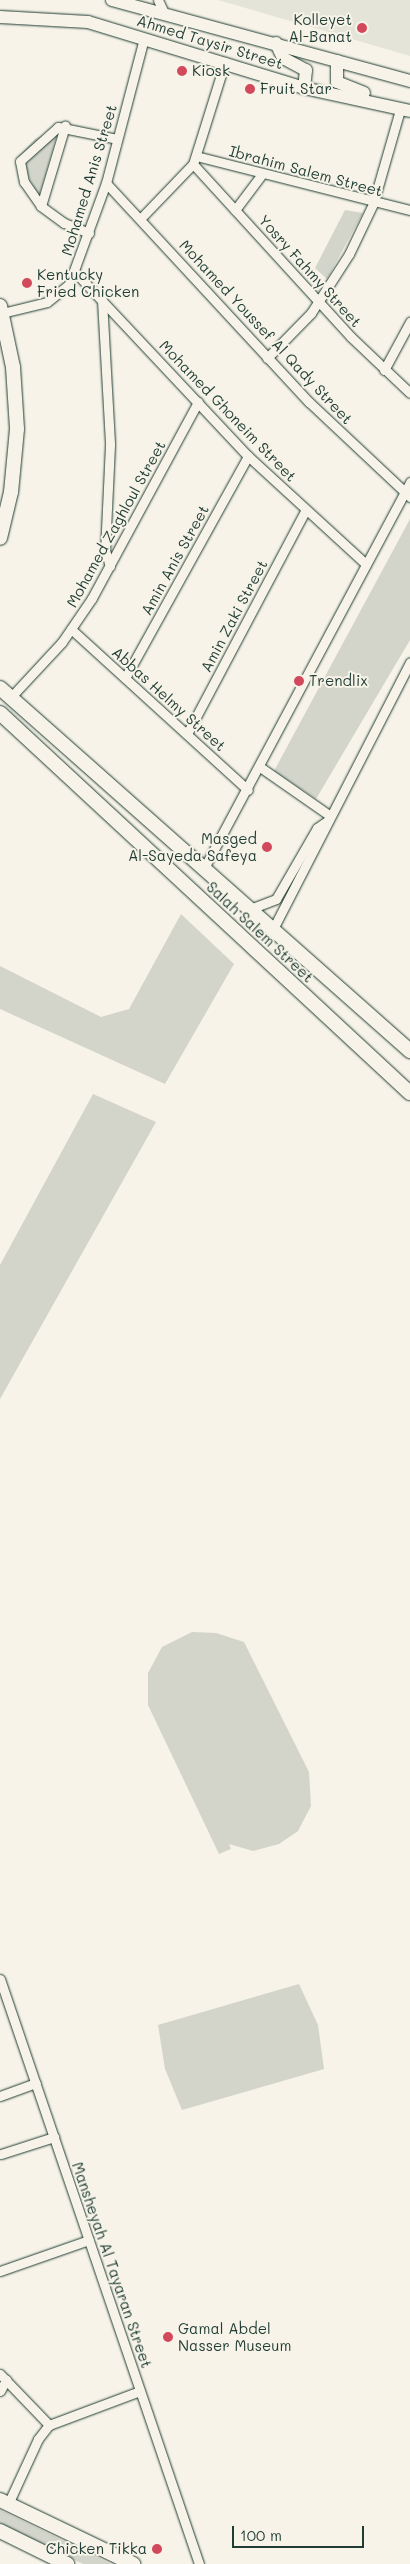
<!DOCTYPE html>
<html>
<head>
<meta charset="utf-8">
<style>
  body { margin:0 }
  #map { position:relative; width:410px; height:2564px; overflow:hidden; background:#f7f3e8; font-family:Mali,sans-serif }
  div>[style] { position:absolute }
  .built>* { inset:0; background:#e5e4d9 }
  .green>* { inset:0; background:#d3d5ca }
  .roads { filter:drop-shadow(0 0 1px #1f3d34) drop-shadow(0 0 1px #1f3d34) }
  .minor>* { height:9px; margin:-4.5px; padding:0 4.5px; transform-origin:4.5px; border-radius:4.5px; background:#f7f3e8 }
  .secondary>* { height:12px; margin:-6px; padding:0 6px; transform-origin:6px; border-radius:6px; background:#f7f3e8 }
  .primary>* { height:14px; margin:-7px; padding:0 7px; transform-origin:7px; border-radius:7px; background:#f7f3e8 }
  .trunk>* { height:14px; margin:-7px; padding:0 7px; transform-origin:7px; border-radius:7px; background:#f7f3e8 }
  .dots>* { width:14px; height:14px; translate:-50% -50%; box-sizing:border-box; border:2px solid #f7f3e8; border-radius:50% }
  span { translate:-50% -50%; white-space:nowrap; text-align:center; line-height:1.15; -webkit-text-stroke:4px #f7f3e8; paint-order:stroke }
  .poi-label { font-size:15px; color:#1f3d34 }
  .right { translate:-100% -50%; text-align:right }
  .left { translate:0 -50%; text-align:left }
  .street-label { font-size:15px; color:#1f3d34 }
  .scale { position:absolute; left:232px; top:2526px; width:132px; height:22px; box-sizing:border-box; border:2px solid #1f3d34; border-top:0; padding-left:6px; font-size:15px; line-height:18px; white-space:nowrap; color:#1f3d34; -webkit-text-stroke:4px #f7f3e8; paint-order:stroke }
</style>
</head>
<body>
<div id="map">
  <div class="built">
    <div style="clip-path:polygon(218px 0,410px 0,410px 56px)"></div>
  </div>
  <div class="green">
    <div style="clip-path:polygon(59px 128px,39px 197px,18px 157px,35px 139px)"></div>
    <div style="clip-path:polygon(345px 210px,363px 213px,327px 279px,315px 268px)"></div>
    <div style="clip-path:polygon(410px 519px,410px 640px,316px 799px,274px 771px)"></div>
    <div style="clip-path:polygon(181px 914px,234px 964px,165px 1084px,0 1009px,0 966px,101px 1017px,129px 1009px)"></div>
    <div style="clip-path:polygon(93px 1094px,156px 1122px,0 1399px,0 1265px)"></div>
    <div style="clip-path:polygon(192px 1632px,216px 1633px,244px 1642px,309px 1772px,311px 1806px,298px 1831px,279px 1844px,253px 1851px,229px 1844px,231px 1849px,219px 1854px,148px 1705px,148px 1673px,162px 1647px)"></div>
    <div style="clip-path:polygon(299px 1984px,318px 2025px,324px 2069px,182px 2110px,165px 2069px,158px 2025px)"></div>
    <div style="clip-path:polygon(0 2510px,111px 2564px,83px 2564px,0 2523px)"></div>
  </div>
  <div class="roads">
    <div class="minor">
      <div style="left:158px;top:0;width:14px;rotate:65deg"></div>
      <div style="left:196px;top:156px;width:221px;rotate:14.2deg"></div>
      <div style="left:193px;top:164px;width:234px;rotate:47.6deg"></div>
      <div style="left:351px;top:337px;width:81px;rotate:43.5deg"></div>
      <div style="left:106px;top:183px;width:299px;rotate:47.2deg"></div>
      <div style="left:309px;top:402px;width:139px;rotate:43.2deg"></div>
      <div style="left:41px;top:206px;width:84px;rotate:-73.3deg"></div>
      <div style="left:235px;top:210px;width:45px;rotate:-53.1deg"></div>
      <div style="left:141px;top:218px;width:75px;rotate:-46.1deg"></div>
      <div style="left:193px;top:164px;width:107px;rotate:-72.6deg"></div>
      <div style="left:89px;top:233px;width:27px;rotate:-158deg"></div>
      <div style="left:64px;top:223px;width:29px;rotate:-144deg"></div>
      <div style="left:41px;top:206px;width:29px;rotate:-125deg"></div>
      <div style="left:24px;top:182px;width:21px;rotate:-101deg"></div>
      <div style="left:20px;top:161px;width:51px;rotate:-41.8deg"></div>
      <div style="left:58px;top:127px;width:60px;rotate:11.5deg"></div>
      <div style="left:75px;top:272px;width:253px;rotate:46.8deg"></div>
      <div style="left:248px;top:456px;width:160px;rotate:42.5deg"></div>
      <div style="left:102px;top:300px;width:145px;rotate:86.8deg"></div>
      <div style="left:110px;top:445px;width:105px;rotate:92.7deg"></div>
      <div style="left:105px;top:550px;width:17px;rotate:73deg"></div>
      <div style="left:2px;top:313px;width:46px;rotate:-13.7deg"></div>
      <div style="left:47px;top:302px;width:28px;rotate:-39deg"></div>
      <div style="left:69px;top:284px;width:108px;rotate:-69.9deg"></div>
      <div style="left:106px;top:183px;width:150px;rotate:-75.3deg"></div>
      <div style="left:267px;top:358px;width:63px;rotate:-45.6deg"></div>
      <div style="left:311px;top:313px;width:70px;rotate:-57.2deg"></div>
      <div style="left:349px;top:254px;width:55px;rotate:-64.4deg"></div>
      <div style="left:373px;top:204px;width:98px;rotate:-74deg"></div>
      <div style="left:384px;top:370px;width:55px;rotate:-61.6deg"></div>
      <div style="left:71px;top:629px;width:239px;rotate:42.3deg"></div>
      <div style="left:125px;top:678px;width:254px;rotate:-61deg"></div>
      <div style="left:10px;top:698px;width:76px;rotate:-47.1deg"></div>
      <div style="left:62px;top:642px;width:53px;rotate:-55.7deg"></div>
      <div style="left:92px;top:598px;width:223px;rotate:-61.6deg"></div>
      <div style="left:187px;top:734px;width:252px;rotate:-62.1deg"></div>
      <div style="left:260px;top:767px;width:84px;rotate:34.8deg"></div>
      <div style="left:203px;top:870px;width:440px;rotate:-61.9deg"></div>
      <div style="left:250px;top:909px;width:28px;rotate:-21deg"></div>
      <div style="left:276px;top:899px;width:82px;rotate:-60deg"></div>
      <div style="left:317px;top:828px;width:12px;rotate:-35deg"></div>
      <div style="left:273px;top:929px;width:300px;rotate:-62.8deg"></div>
      <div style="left:0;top:1979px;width:618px;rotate:71.21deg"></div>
      <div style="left:0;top:2096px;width:38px;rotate:-20deg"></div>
      <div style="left:1px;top:2154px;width:56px;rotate:-17.8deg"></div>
      <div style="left:0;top:2271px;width:94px;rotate:-19.2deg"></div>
      <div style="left:0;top:2374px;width:71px;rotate:46.1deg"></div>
      <div style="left:0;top:2391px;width:13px;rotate:-61deg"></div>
      <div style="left:8px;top:2504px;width:72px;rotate:-65.2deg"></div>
      <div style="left:38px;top:2439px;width:18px;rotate:-52deg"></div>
      <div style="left:49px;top:2425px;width:97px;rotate:-20.5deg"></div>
    </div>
    <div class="secondary">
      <div style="left:112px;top:0;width:309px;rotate:15.2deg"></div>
      <div style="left:0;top:17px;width:88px;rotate:3.3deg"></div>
      <div style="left:88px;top:22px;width:226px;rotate:17deg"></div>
      <div style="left:304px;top:88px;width:108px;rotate:12.2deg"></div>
      <div style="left:276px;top:43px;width:17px;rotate:65deg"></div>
      <div style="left:283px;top:58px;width:26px;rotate:28deg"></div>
      <div style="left:306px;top:70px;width:18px;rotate:96deg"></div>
      <div style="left:337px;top:61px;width:21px;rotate:90deg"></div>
      <div style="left:337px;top:82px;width:29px;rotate:22deg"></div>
    </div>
    <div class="primary">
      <div style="left:0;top:2500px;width:148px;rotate:25.7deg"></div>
      <div style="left:0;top:2531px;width:75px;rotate:26.2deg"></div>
    </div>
    <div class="trunk">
      <div style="left:0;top:306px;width:62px;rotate:78deg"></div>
      <div style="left:13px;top:367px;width:62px;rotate:86.3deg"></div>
      <div style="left:17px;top:429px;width:63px;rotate:95.4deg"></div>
      <div style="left:11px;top:492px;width:47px;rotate:103.4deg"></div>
      <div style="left:0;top:688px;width:548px;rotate:41.52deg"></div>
      <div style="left:0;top:713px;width:559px;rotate:42.83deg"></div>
    </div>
  </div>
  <div class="dots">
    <div style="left:362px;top:28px;background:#d1495b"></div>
    <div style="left:182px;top:71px;background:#d1495b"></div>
    <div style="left:250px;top:89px;background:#d1495b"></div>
    <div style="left:27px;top:283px;background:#d1495b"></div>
    <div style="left:299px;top:681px;background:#d1495b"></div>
    <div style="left:267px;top:847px;background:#d1495b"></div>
    <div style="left:168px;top:2337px;background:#d1495b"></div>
    <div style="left:157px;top:2549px;background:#d1495b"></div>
  </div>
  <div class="poi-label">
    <span class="right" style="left:352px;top:28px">Kolleyet<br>Al-Banat</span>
    <span class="left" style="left:192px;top:71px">Kiosk</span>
    <span class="left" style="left:260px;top:89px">Fruit Star</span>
    <span class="left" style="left:37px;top:283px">Kentucky<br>Fried Chicken</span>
    <span class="left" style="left:309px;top:681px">Trendlix</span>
    <span class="right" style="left:257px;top:847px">Masged<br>Al-Sayeda Safeya</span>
    <span class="left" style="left:178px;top:2337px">Gamal Abdel<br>Nasser Museum</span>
    <span class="right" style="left:147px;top:2549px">Chicken Tikka</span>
  </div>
  <div class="street-label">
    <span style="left:210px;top:42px;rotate:17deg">Ahmed Taysir Street</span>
    <span style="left:306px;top:171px;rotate:15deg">Ibrahim Salem Street</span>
    <span style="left:89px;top:180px;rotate:-73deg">Mohamed Anis Street</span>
    <span style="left:310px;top:271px;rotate:48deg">Yosry Fahmy Street</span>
    <span style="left:266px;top:332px;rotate:47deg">Mohamed Youssef Al Qady Street</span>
    <span style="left:228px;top:411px;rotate:46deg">Mohamed Ghoneim Street</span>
    <span style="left:116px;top:524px;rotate:-61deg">Mohamed Zaghloul Street</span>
    <span style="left:175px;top:560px;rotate:-61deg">Amin Anis Street</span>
    <span style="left:234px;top:616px;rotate:-62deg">Amin Zaki Street</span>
    <span style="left:169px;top:699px;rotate:42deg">Abbas Helmy Street</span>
    <span style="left:260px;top:932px;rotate:43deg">Salah Salem Street</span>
    <span style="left:112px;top:2265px;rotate:71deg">Mansheyah Al Tayaran Street</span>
  </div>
  <div class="scale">100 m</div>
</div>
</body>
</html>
